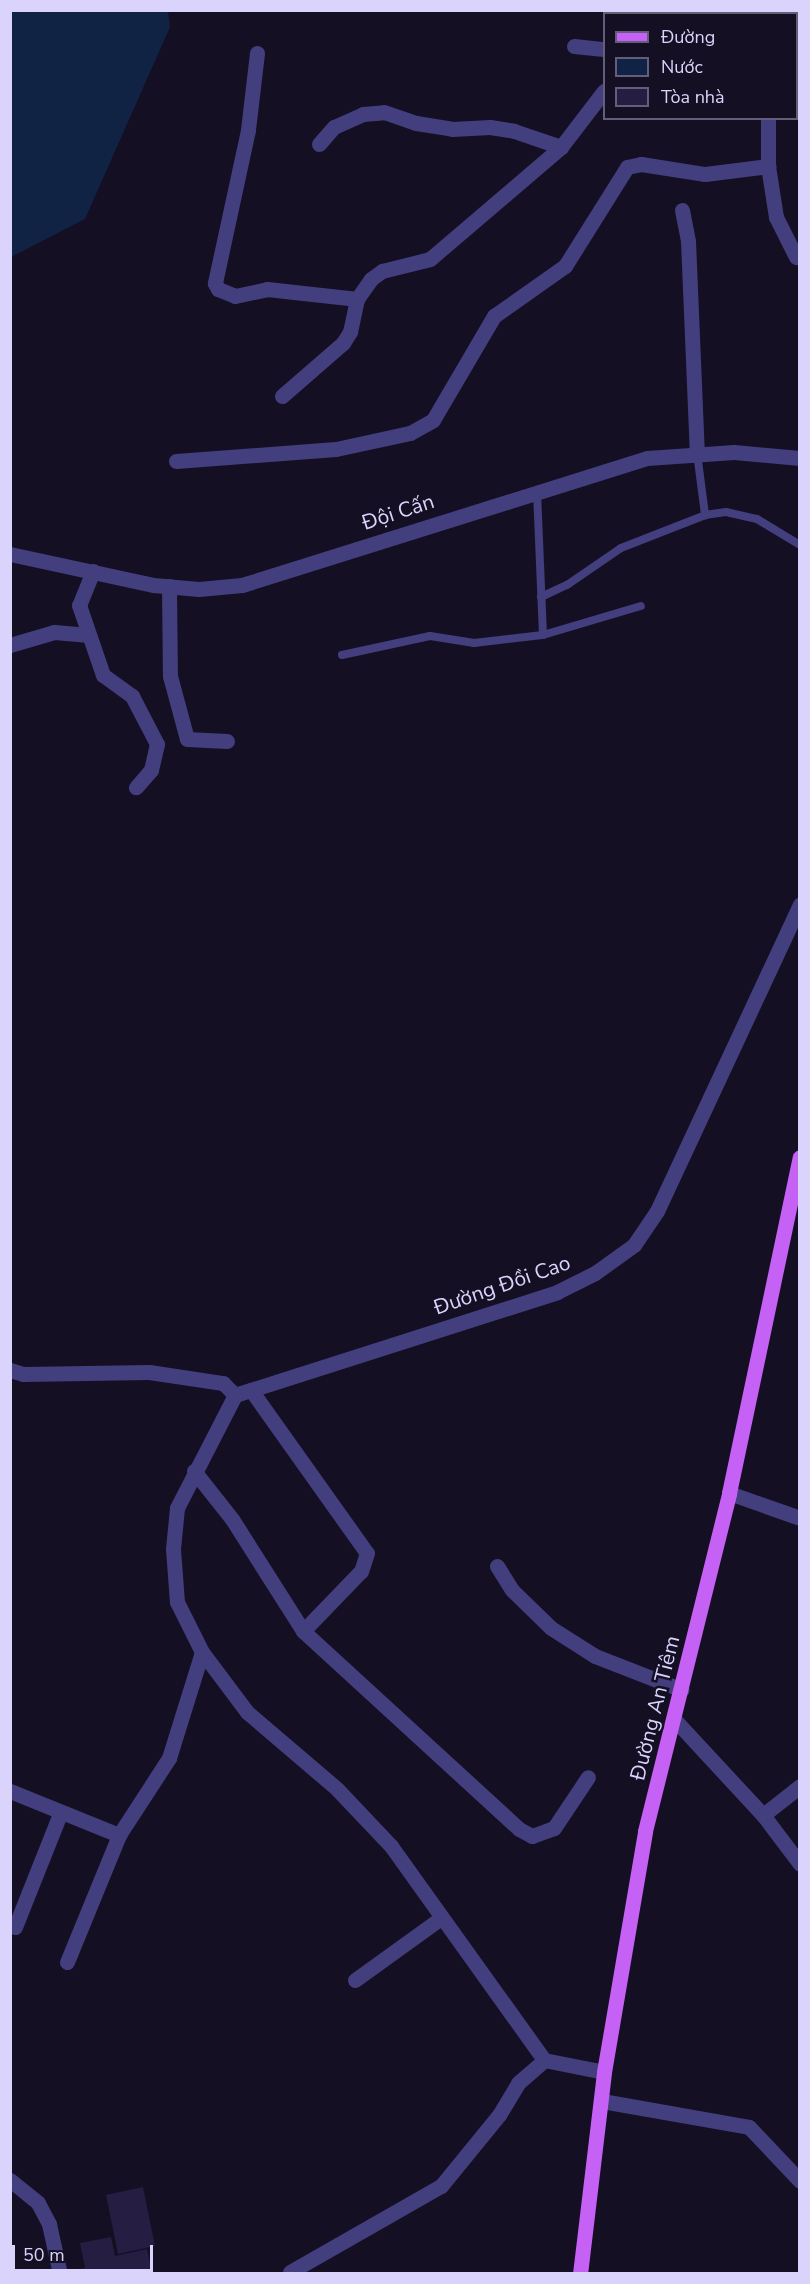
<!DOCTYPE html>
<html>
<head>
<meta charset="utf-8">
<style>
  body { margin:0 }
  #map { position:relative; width:810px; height:2284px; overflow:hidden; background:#140f23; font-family:"Nunito Sans",sans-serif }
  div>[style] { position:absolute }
  .water>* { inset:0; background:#112345 }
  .building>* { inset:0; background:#261d42 }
  .service>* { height:8px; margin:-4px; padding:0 4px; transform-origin:4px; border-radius:4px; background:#433e7e }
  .minor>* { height:15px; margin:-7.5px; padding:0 7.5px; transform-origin:7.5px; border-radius:7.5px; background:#433e7e }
  .primary>* { height:15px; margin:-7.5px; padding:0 7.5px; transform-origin:7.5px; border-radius:7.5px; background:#c562f5 }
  span { translate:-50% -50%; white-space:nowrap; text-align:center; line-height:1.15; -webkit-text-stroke:5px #140f23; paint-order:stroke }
  .street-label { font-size:21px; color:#dad4fc }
  .frame { position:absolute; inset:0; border:12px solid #dad4fc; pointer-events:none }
  .legend { position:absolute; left:603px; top:12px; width:195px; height:108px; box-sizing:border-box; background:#140f23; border:2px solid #635e7a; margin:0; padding:8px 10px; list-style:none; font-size:18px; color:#dad4fc }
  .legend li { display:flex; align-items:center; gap:12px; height:30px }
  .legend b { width:30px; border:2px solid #635e7a }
  .scale { position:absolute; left:12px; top:2245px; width:141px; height:27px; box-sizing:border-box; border:3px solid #dad4fc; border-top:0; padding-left:8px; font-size:18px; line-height:21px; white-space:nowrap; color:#dad4fc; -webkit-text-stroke:4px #140f23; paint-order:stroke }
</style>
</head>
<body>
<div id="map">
  <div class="water">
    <div style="clip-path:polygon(11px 10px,168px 11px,170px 27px,85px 219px,11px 257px)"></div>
  </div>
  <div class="building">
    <div style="clip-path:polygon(143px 2187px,155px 2246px,118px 2254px,106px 2195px)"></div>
    <div style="clip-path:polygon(111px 2237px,115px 2256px,147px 2249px,152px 2274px,80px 2274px,79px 2269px,85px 2268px,80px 2243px)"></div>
  </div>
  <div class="service">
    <div style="left:697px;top:453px;width:63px;rotate:82.6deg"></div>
    <div style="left:537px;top:492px;width:143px;rotate:87.6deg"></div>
    <div style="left:541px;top:597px;width:29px;rotate:-25deg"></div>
    <div style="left:567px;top:585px;width:65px;rotate:-34.4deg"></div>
    <div style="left:621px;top:548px;width:90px;rotate:-21.4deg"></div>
    <div style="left:705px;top:515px;width:21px;rotate:-8deg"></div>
    <div style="left:726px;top:512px;width:32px;rotate:13deg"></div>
    <div style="left:757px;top:519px;width:50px;rotate:31.2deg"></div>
    <div style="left:342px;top:655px;width:90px;rotate:-12.2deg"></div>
    <div style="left:430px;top:636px;width:45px;rotate:9deg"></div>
    <div style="left:474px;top:643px;width:69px;rotate:-6.6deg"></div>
    <div style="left:543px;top:635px;width:102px;rotate:-16.5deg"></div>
  </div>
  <div class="minor">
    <div style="left:740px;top:10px;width:4px;rotate:76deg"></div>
    <div style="left:622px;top:14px;width:4px;rotate:-76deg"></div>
    <div style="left:574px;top:46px;width:30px;rotate:6deg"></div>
    <div style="left:257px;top:53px;width:78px;rotate:96.7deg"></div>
    <div style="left:248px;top:130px;width:157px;rotate:102.2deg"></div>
    <div style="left:215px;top:283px;width:7px;rotate:63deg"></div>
    <div style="left:218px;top:289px;width:18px;rotate:22deg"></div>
    <div style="left:235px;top:296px;width:33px;rotate:-12deg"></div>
    <div style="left:267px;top:289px;width:91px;rotate:6.3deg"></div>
    <div style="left:768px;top:118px;width:48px;rotate:90deg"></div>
    <div style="left:768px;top:166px;width:52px;rotate:81.1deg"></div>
    <div style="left:776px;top:217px;width:45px;rotate:63.4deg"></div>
    <div style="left:319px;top:144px;width:23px;rotate:-49deg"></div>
    <div style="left:334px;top:127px;width:32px;rotate:-24deg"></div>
    <div style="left:363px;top:114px;width:21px;rotate:-5deg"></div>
    <div style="left:384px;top:112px;width:34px;rotate:19deg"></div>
    <div style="left:416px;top:123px;width:36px;rotate:9deg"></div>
    <div style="left:452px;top:129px;width:38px;rotate:-3deg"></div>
    <div style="left:490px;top:127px;width:24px;rotate:9deg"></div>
    <div style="left:514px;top:131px;width:50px;rotate:18.8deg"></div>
    <div style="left:682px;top:210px;width:32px;rotate:79deg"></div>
    <div style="left:688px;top:241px;width:211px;rotate:87.6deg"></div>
    <div style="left:282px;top:396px;width:81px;rotate:-41deg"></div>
    <div style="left:343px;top:343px;width:13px;rotate:-58deg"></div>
    <div style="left:350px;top:332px;width:34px;rotate:-78deg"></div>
    <div style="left:357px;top:299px;width:24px;rotate:-55deg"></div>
    <div style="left:371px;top:279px;width:14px;rotate:-36deg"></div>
    <div style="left:382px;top:271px;width:49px;rotate:-14deg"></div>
    <div style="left:430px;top:259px;width:172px;rotate:-40.5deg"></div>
    <div style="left:561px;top:147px;width:71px;rotate:-52.5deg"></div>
    <div style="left:176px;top:461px;width:160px;rotate:-4.3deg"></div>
    <div style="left:336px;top:449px;width:76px;rotate:-12.2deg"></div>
    <div style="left:410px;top:433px;width:26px;rotate:-29deg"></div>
    <div style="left:433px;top:420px;width:121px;rotate:-59.6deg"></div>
    <div style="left:494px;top:316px;width:87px;rotate:-35.2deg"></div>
    <div style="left:565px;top:266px;width:117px;rotate:-57.9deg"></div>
    <div style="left:627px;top:167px;width:14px;rotate:-12deg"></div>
    <div style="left:641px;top:164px;width:65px;rotate:8.9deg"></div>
    <div style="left:705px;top:174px;width:64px;rotate:-7.2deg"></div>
    <div style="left:10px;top:554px;width:146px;rotate:12.2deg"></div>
    <div style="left:153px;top:585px;width:46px;rotate:5deg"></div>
    <div style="left:199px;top:589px;width:43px;rotate:-5.3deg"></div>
    <div style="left:242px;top:585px;width:424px;rotate:-17.4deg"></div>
    <div style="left:647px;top:458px;width:87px;rotate:-3.9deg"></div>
    <div style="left:734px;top:452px;width:66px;rotate:5.2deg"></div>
    <div style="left:93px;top:571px;width:37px;rotate:112deg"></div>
    <div style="left:79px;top:605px;width:74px;rotate:71.1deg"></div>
    <div style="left:103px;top:675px;width:36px;rotate:36deg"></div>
    <div style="left:132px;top:696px;width:54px;rotate:62.5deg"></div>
    <div style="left:157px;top:744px;width:27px;rotate:103deg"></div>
    <div style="left:151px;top:770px;width:23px;rotate:131deg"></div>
    <div style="left:169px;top:586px;width:90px;rotate:89.4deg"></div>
    <div style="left:170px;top:676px;width:65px;rotate:74.9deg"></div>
    <div style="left:187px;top:739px;width:40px;rotate:2.9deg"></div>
    <div style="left:10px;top:645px;width:46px;rotate:-16.5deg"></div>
    <div style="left:54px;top:632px;width:35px;rotate:5deg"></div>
    <div style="left:10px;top:1370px;width:14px;rotate:17deg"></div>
    <div style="left:23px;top:1374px;width:126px;rotate:-0.9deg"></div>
    <div style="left:149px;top:1372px;width:75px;rotate:8.5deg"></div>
    <div style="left:223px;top:1383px;width:17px;rotate:45deg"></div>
    <div style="left:235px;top:1395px;width:338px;rotate:-17.7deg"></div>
    <div style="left:557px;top:1292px;width:42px;rotate:-26.6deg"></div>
    <div style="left:595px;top:1273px;width:48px;rotate:-35.7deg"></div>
    <div style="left:634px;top:1245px;width:41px;rotate:-55.9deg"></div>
    <div style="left:657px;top:1211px;width:338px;rotate:-65deg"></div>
    <div style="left:251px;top:1390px;width:200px;rotate:54.6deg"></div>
    <div style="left:367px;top:1553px;width:19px;rotate:108deg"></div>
    <div style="left:361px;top:1571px;width:83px;rotate:134deg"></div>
    <div style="left:235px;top:1395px;width:127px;rotate:117.2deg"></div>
    <div style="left:177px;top:1508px;width:41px;rotate:95.6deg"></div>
    <div style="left:173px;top:1549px;width:53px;rotate:85.7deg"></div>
    <div style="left:177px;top:1602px;width:56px;rotate:63.4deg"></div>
    <div style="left:202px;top:1652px;width:75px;rotate:53.1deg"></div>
    <div style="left:247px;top:1712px;width:118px;rotate:40.5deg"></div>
    <div style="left:337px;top:1789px;width:79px;rotate:46.5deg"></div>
    <div style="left:391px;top:1846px;width:263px;rotate:54.4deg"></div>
    <div style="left:544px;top:2060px;width:61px;rotate:11.3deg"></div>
    <div style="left:194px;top:1471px;width:61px;rotate:51.6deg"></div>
    <div style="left:232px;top:1519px;width:133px;rotate:57.6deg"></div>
    <div style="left:303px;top:1631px;width:293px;rotate:42.5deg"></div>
    <div style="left:519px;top:1829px;width:15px;rotate:28deg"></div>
    <div style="left:532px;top:1836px;width:23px;rotate:-20deg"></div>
    <div style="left:554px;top:1828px;width:61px;rotate:-56.3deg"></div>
    <div style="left:729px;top:1493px;width:75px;rotate:19.4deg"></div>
    <div style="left:497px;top:1566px;width:28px;rotate:58deg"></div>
    <div style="left:512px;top:1590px;width:54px;rotate:44.3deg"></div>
    <div style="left:551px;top:1628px;width:52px;rotate:32.5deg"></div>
    <div style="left:595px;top:1656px;width:93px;rotate:21.3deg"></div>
    <div style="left:674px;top:1719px;width:131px;rotate:47.2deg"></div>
    <div style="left:763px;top:1815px;width:61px;rotate:52.9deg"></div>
    <div style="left:10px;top:1791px;width:118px;rotate:22deg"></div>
    <div style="left:119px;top:1835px;width:92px;rotate:-57deg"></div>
    <div style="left:169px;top:1758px;width:111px;rotate:-72.7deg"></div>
    <div style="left:763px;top:1815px;width:47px;rotate:-38.1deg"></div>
    <div style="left:15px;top:1927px;width:122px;rotate:-68.3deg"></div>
    <div style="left:67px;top:1962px;width:137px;rotate:-67.7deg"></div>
    <div style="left:355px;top:1980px;width:106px;rotate:-35.8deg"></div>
    <div style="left:602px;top:2101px;width:149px;rotate:10deg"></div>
    <div style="left:749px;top:2127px;width:74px;rotate:46.6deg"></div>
    <div style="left:10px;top:2180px;width:36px;rotate:39deg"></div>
    <div style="left:38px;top:2203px;width:24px;rotate:62deg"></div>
    <div style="left:49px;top:2224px;width:51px;rotate:77.6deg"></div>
    <div style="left:290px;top:2272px;width:174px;rotate:-29.7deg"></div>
    <div style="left:441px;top:2186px;width:92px;rotate:-50.8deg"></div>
    <div style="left:499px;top:2115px;width:37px;rotate:-59deg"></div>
    <div style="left:518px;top:2083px;width:35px;rotate:-41deg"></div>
  </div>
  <div class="primary">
    <div style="left:580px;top:2274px;width:203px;rotate:-83.2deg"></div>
    <div style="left:604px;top:2072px;width:244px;rotate:-80.3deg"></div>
    <div style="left:645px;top:1831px;width:348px;rotate:-76deg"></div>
    <div style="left:729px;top:1493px;width:343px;rotate:-78.1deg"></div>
  </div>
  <div class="street-label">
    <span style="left:398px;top:512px;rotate:-18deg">Đội Cấn</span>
    <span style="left:502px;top:1285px;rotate:-19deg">Đường Đồi Cao</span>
    <span style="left:655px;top:1708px;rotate:-76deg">Đường An Tiêm</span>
  </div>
  <div class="frame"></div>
  <ul class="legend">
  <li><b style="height:8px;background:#c562f5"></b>Đường</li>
  <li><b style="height:16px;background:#112345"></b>Nước</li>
  <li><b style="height:16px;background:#261d42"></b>Tòa nhà</li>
  </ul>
  <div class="scale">50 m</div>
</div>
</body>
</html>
